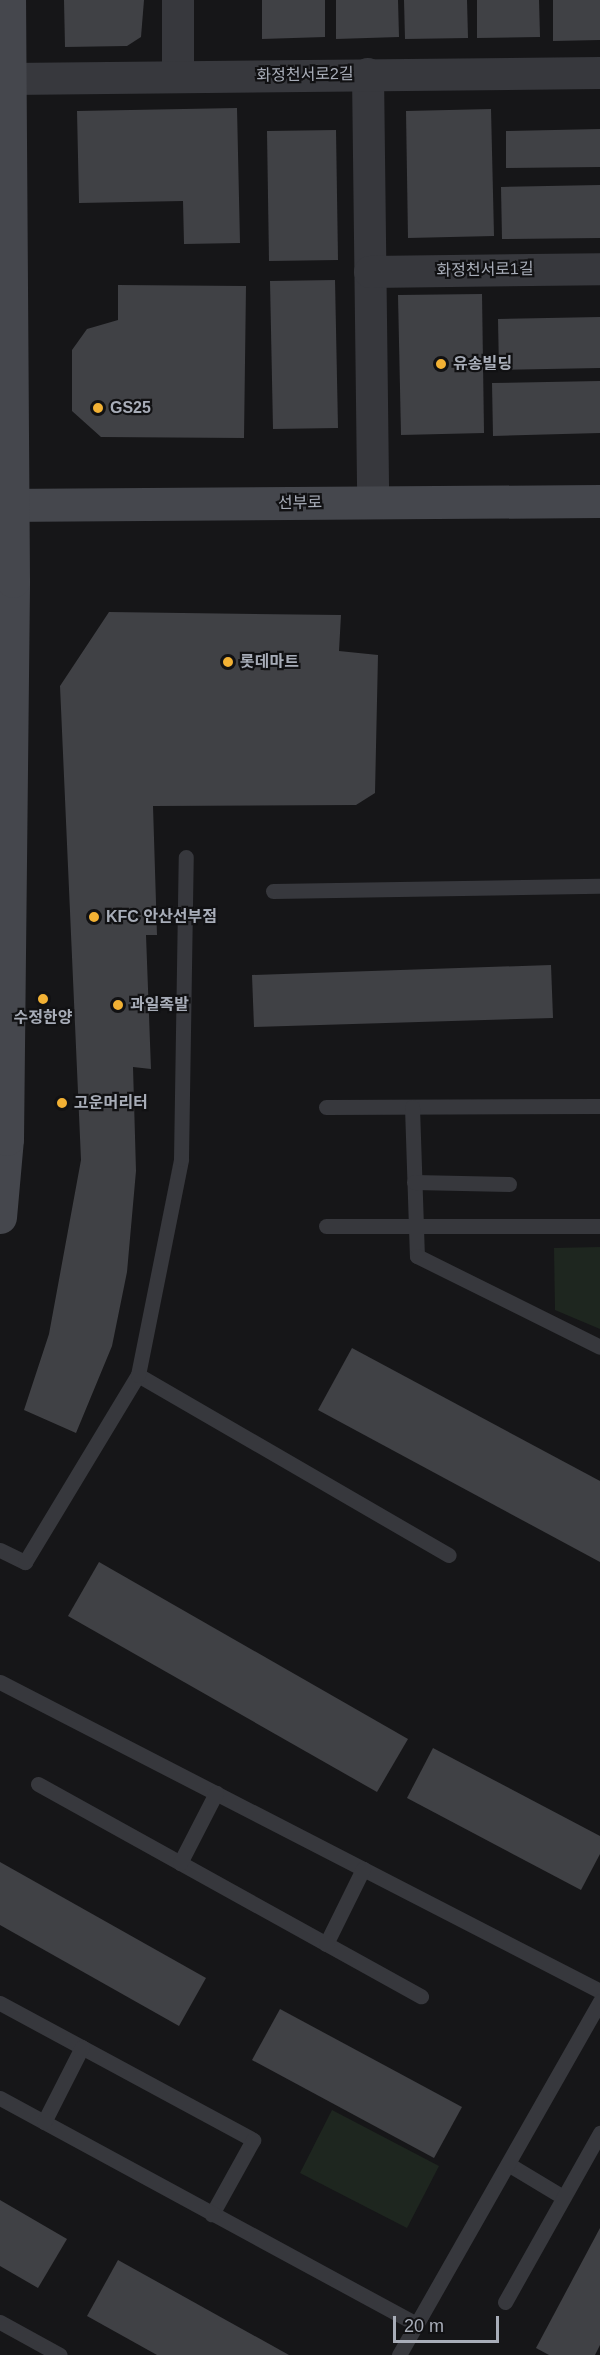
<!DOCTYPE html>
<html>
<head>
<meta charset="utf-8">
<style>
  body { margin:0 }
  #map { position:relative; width:600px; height:2355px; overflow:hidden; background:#161618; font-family:Helvetica,"Noto Sans KR",sans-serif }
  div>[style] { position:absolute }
  .green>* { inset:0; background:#1e261f }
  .building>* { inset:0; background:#404145 }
  .lane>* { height:15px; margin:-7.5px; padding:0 7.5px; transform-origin:7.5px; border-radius:7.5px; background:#37383d }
  .street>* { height:32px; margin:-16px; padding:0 16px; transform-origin:16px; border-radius:16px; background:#37383d }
  .secondary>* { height:33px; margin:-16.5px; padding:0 16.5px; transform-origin:16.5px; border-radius:16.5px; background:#45474d }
  .dots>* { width:16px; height:16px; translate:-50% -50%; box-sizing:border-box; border:3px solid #111113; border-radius:50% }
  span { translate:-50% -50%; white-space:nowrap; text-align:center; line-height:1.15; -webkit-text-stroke:4.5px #111113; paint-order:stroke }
  .street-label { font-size:16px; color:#a8adb8 }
  .poi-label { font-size:16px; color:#a8adb8; font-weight:700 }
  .left { translate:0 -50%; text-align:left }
  .scale { position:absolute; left:393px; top:2316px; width:106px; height:27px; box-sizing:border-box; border:3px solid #a8adb8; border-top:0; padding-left:8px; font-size:18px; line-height:21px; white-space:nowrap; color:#a8adb8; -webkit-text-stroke:4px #111113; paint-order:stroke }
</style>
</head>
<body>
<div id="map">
  <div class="green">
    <div style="clip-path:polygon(600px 1247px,600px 1329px,555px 1310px,554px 1248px)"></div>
    <div style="clip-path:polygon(332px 2110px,439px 2166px,407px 2228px,300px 2173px)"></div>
  </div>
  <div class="building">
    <div style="clip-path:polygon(64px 0,144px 0,141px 37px,127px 46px,65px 47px)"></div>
    <div style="clip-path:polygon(262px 0,325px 0,325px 37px,262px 39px)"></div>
    <div style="clip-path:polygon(336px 0,398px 0,399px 37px,336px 39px)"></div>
    <div style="clip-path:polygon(404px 0,467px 0,468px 38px,405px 39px)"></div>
    <div style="clip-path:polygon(477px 0,539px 0,540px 37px,477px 38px)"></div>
    <div style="clip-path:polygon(553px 0,600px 0,600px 40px,553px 41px)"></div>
    <div style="clip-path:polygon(237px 108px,240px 243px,184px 244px,183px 201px,79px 203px,77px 111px)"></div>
    <div style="clip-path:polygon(491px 109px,494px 236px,408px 238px,406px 111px)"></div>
    <div style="clip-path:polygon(600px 129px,600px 167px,506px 168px,506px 131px)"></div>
    <div style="clip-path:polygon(336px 130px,338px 260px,269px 261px,267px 131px)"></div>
    <div style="clip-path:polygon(600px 185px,600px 238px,502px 239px,501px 187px)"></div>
    <div style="clip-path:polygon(335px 280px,338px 428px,273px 429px,270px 281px)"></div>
    <div style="clip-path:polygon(118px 285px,246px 286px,244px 438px,101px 437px,72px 411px,72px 350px,87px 329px,118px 320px)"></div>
    <div style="clip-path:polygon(482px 294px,484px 433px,401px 435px,398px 295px)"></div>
    <div style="clip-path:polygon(600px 317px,600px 368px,499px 370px,498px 319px)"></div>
    <div style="clip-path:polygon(600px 381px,600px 433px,493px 436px,492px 383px)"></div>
    <div style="clip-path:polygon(109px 612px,341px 615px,339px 651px,378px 655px,375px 793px,356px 805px,153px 806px,157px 935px,146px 935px,151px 1069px,133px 1067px,136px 1171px,127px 1272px,112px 1346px,76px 1433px,24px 1410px,49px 1334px,81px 1160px,60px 686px)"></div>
    <div style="clip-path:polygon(551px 965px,553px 1018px,254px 1027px,252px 975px)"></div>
    <div style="clip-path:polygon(352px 1348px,600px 1481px,600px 1562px,318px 1410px)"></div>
    <div style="clip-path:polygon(99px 1562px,408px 1739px,377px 1792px,68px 1616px)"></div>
    <div style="clip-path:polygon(433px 1748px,600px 1836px,600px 1854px,581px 1890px,407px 1798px)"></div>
    <div style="clip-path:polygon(0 1862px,206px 1978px,179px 2026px,0 1925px)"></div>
    <div style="clip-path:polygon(280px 2009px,462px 2107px,434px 2158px,252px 2060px)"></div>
    <div style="clip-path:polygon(0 2200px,67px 2239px,38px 2288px,0 2266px)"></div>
    <div style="clip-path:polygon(600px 2228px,600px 2345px,595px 2355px,549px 2355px,536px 2348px)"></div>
    <div style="clip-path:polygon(118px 2260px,289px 2355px,157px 2355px,87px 2316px)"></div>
  </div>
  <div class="lane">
    <div style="left:273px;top:891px;width:327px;rotate:-0.9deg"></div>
    <div style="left:326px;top:1107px;width:274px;rotate:-0.2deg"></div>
    <div style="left:412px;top:1107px;width:149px;rotate:88.1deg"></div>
    <div style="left:417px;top:1256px;width:204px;rotate:26.4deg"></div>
    <div style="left:414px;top:1182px;width:95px;rotate:1.2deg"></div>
    <div style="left:326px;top:1226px;width:274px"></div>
    <div style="left:138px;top:1375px;width:359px;rotate:30.1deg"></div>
    <div style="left:0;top:1550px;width:28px;rotate:26deg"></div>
    <div style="left:25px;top:1562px;width:218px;rotate:-58.9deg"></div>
    <div style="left:138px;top:1375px;width:220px;rotate:-78.7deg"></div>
    <div style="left:181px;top:1159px;width:302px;rotate:-89.1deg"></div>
    <div style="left:0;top:1682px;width:675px;rotate:27.25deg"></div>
    <div style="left:38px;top:1784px;width:438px;rotate:29deg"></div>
    <div style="left:180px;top:1863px;width:79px;rotate:-62.8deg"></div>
    <div style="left:326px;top:1944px;width:84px;rotate:-63.7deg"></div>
    <div style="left:0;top:2003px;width:288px;rotate:28.4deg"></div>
    <div style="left:253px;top:2140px;width:85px;rotate:119deg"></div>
    <div style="left:0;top:2098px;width:474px;rotate:28.5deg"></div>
    <div style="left:44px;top:2122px;width:84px;rotate:-63.1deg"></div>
    <div style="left:508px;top:2164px;width:64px;rotate:31deg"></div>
    <div style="left:505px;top:2302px;width:194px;rotate:-60.7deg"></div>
    <div style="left:0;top:2322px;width:68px;rotate:28.8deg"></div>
    <div style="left:399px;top:2355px;width:407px;rotate:-60.4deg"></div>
  </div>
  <div class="street">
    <div style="left:178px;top:0;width:76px;rotate:90deg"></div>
    <div style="left:368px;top:74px;width:428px;rotate:89.3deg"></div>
    <div style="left:10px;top:79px;width:590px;rotate:-0.58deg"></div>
    <div style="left:370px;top:272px;width:230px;rotate:-0.7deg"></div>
  </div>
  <div class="secondary">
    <div style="left:0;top:505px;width:600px;rotate:-0.38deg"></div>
    <div style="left:0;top:1217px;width:78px;rotate:-84.9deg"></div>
    <div style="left:7px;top:1139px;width:558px;rotate:-89.38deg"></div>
    <div style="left:13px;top:581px;width:581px;rotate:-90.39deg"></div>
  </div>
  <div class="dots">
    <div style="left:441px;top:364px;background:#f2b134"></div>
    <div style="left:98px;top:408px;background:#f2b134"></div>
    <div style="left:228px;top:662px;background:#f2b134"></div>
    <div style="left:94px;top:917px;background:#f2b134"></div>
    <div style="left:43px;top:999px;background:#f2b134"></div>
    <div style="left:118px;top:1005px;background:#f2b134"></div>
    <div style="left:62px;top:1103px;background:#f2b134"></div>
  </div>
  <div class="street-label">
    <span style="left:305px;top:75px;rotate:-1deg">화정천서로2길</span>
    <span style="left:485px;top:270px;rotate:-1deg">화정천서로1길</span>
    <span style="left:300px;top:503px;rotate:-1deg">선부로</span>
  </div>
  <div class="poi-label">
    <span class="left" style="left:453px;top:364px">유송빌딩</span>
    <span class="left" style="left:110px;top:408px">GS25</span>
    <span class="left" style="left:240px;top:662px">롯데마트</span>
    <span class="left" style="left:106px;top:917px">KFC 안산선부점</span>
    <span class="left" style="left:130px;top:1005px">과일족발</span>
    <span style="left:43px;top:1018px">수정한양</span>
    <span class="left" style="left:74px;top:1103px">고운머리터</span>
  </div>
  <div class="scale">20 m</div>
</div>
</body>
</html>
